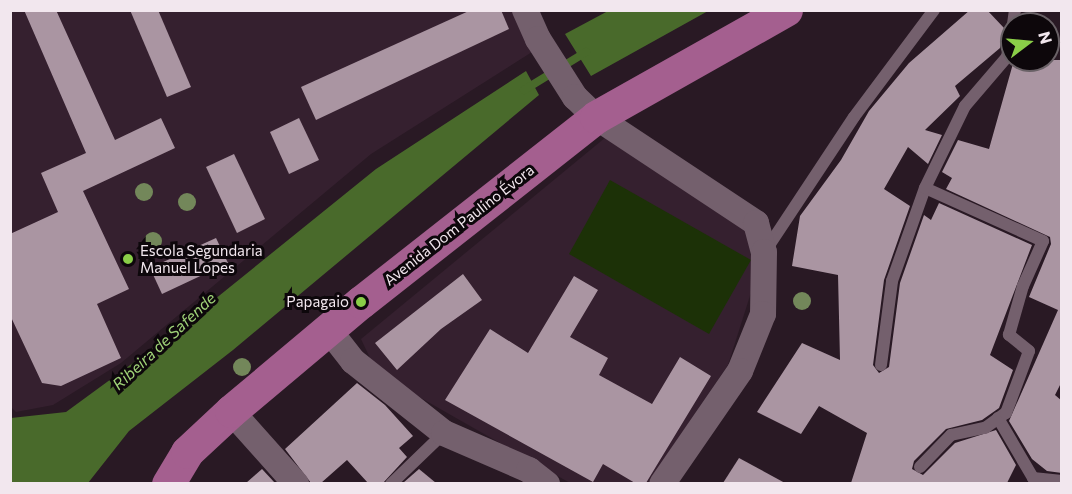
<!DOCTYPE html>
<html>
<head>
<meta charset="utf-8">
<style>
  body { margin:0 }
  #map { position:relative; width:1072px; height:494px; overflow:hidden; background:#291924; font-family:Commissioner,sans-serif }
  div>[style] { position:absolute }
  .built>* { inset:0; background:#35202f }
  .green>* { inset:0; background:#1c3107 }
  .water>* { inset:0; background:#496a2b }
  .stream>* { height:8px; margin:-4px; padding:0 4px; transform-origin:4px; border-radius:4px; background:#496a2b }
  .building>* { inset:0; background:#aa95a2 }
  .service>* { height:12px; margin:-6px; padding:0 6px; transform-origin:6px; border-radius:6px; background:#74606d }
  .minor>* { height:26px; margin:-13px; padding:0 13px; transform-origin:13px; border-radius:13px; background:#74606d }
  .primary>* { height:33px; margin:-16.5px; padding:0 16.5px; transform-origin:16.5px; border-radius:16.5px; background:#a45f8f }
  .trees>* { width:18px; height:18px; margin:-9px; border-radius:50%; background:#73875a }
  .dots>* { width:16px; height:16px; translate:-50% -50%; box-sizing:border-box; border:3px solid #0d070b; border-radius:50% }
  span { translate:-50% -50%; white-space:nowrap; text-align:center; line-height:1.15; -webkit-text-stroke:6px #0d070b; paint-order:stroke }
  .street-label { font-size:15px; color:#f2e7ee }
  .poi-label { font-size:15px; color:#f2e7ee }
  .left { translate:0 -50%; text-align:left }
  .right { translate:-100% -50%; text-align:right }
  .water-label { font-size:16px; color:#a0d378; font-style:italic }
  .frame { position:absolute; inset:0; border:12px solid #f2e7ee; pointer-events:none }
  .north { position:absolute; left:1000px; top:12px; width:60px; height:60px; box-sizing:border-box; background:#0d070b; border:2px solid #696166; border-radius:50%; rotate:74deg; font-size:16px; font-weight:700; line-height:24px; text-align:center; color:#f2e7ee }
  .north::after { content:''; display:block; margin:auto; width:21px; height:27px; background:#8ace48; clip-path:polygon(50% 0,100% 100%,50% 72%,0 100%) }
</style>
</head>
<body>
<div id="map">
  <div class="built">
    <div style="clip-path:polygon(10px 11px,513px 11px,532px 52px,371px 154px,121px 363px,53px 405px,16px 412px,10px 406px)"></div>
    <div style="clip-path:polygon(606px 137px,747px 231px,755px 280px,728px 365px,648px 483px,570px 483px,414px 394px,370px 358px,361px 339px)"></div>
  </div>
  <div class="green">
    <div style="clip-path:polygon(610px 180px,751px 260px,709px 334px,569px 254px)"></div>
  </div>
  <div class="water">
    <div style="clip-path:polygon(608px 11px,608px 10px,708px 11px,591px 76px,565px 34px)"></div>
    <div style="clip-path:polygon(526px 71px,539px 95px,233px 350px,129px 431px,88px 483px,11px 483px,11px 418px,66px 412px,163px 341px,376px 169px)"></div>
  </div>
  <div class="stream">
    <div style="left:524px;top:90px;width:73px;rotate:-31.5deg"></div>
  </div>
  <div class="building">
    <div style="clip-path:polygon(24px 10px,56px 10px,115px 140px,161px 118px,175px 148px,83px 191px,129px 289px,97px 304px,121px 358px,61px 386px,42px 383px,10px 315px,10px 234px,58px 212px,41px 173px,86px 153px)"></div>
    <div style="clip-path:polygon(130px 10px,158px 10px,191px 87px,167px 97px)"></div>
    <div style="clip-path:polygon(471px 10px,501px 10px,509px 29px,316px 120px,301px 87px)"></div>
    <div style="clip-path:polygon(970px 10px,987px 10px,1004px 28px,1000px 48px,955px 86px,960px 96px,925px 130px,942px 135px,928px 164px,908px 147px,884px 189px,910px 206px,884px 280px,873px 365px,879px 373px,889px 367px,900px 283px,924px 215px,931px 220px,939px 203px,1032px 245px,990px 355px,1013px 370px,999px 408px,982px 420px,946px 429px,914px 461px,912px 469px,923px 475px,955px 443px,996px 430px,1016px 465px,1007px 483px,851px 483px,867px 433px,819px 406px,801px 434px,757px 412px,802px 343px,840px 360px,838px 275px,792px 266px,800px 216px,841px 160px,869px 111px,909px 63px)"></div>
    <div style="clip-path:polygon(1014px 60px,1062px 60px,1062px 381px,1055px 395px,1062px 401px,1062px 473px,1047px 471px,1032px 459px,1009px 421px,1058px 310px,1029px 297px,1051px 244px,1050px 237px,946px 189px,952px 178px,942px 172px,958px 140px,989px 149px)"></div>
    <div style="clip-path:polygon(299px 118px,319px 160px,289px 174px,270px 132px)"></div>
    <div style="clip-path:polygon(234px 154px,265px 219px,237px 233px,206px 167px)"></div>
    <div style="clip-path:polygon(216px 238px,228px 263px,162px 294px,150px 268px)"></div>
    <div style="clip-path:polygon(463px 274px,482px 300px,441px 329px,397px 370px,375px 343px)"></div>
    <div style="clip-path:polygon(574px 276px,598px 290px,570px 337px,608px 358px,599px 375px,652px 404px,680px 357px,711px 376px,646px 483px,635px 483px,603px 464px,593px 482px,445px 400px,490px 329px,528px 353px)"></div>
    <div style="clip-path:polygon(357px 383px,385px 405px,413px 436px,399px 448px,407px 457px,383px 483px,368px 483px,347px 460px,321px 483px,311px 483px,285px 449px)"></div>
    <div style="clip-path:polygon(739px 458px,785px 483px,723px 483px)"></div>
    <div style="clip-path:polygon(262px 469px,275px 483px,246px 483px)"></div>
    <div style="clip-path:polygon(419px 469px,436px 483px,403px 483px)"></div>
  </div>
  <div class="service">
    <div style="left:1013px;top:24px;width:14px;rotate:-82deg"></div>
    <div style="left:766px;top:250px;width:159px;rotate:-56.5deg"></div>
    <div style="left:854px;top:117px;width:134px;rotate:-53.2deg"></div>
    <div style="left:881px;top:365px;width:85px;rotate:-82.5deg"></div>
    <div style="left:892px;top:281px;width:99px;rotate:-70.5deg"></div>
    <div style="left:998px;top:418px;width:69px;rotate:59.7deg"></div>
    <div style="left:1033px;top:478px;width:29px;rotate:6deg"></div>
    <div style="left:920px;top:467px;width:45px;rotate:-45.9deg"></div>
    <div style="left:951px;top:435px;width:35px;rotate:-12deg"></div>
    <div style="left:985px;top:428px;width:26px;rotate:-36deg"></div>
    <div style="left:1006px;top:413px;width:66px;rotate:-69.6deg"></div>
    <div style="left:1029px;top:351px;width:26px;rotate:-141deg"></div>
    <div style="left:1009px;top:335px;width:51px;rotate:-74.1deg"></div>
    <div style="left:1023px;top:286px;width:49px;rotate:-66deg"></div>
    <div style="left:1043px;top:241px;width:129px;rotate:-155.8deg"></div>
    <div style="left:925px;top:188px;width:91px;rotate:-64deg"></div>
    <div style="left:965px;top:106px;width:65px;rotate:-49.4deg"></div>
    <div style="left:1007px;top:57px;width:28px;rotate:-80deg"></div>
    <div style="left:391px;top:484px;width:74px;rotate:-43.9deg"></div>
  </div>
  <div class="minor">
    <div style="left:525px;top:10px;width:32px;rotate:66deg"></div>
    <div style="left:538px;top:39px;width:69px;rotate:57.5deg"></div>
    <div style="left:575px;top:97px;width:29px;rotate:44deg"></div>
    <div style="left:596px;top:117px;width:192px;rotate:33.5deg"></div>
    <div style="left:756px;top:223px;width:30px;rotate:75deg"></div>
    <div style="left:764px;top:252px;width:62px;rotate:90.9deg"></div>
    <div style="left:763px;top:314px;width:61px;rotate:112deg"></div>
    <div style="left:740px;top:371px;width:137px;rotate:124.6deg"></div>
    <div style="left:328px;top:329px;width:41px;rotate:52deg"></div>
    <div style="left:353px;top:361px;width:116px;rotate:38.4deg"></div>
    <div style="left:444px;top:433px;width:93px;rotate:23.5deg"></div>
    <div style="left:529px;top:470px;width:23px;rotate:38deg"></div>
    <div style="left:231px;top:411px;width:98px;rotate:48.3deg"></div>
  </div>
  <div class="primary">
    <div style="left:168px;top:484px;width:37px;rotate:-59deg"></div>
    <div style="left:187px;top:452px;width:60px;rotate:-43deg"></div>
    <div style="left:231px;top:411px;width:170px;rotate:-40deg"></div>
    <div style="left:361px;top:302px;width:299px;rotate:-38.2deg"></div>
    <div style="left:596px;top:117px;width:218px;rotate:-29.4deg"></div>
  </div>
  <div class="trees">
    <div style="left:144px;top:192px"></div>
    <div style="left:187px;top:202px"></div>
    <div style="left:153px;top:241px"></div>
    <div style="left:802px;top:301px"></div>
    <div style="left:242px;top:367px"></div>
  </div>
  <div class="dots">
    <div style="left:128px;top:259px;background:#8ace48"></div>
    <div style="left:361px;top:302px;background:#8ace48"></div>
  </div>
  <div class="street-label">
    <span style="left:459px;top:225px;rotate:-38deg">Avenida Dom Paulino Évora</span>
  </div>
  <div class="poi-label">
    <span class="left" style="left:140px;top:259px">Escola Segundaria<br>Manuel Lopes</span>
    <span class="right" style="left:349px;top:302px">Papagaio</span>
  </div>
  <div class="water-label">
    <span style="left:164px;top:341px;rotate:-43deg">Ribeira de Safende</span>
  </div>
  <div class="frame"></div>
  <div class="north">N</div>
</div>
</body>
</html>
